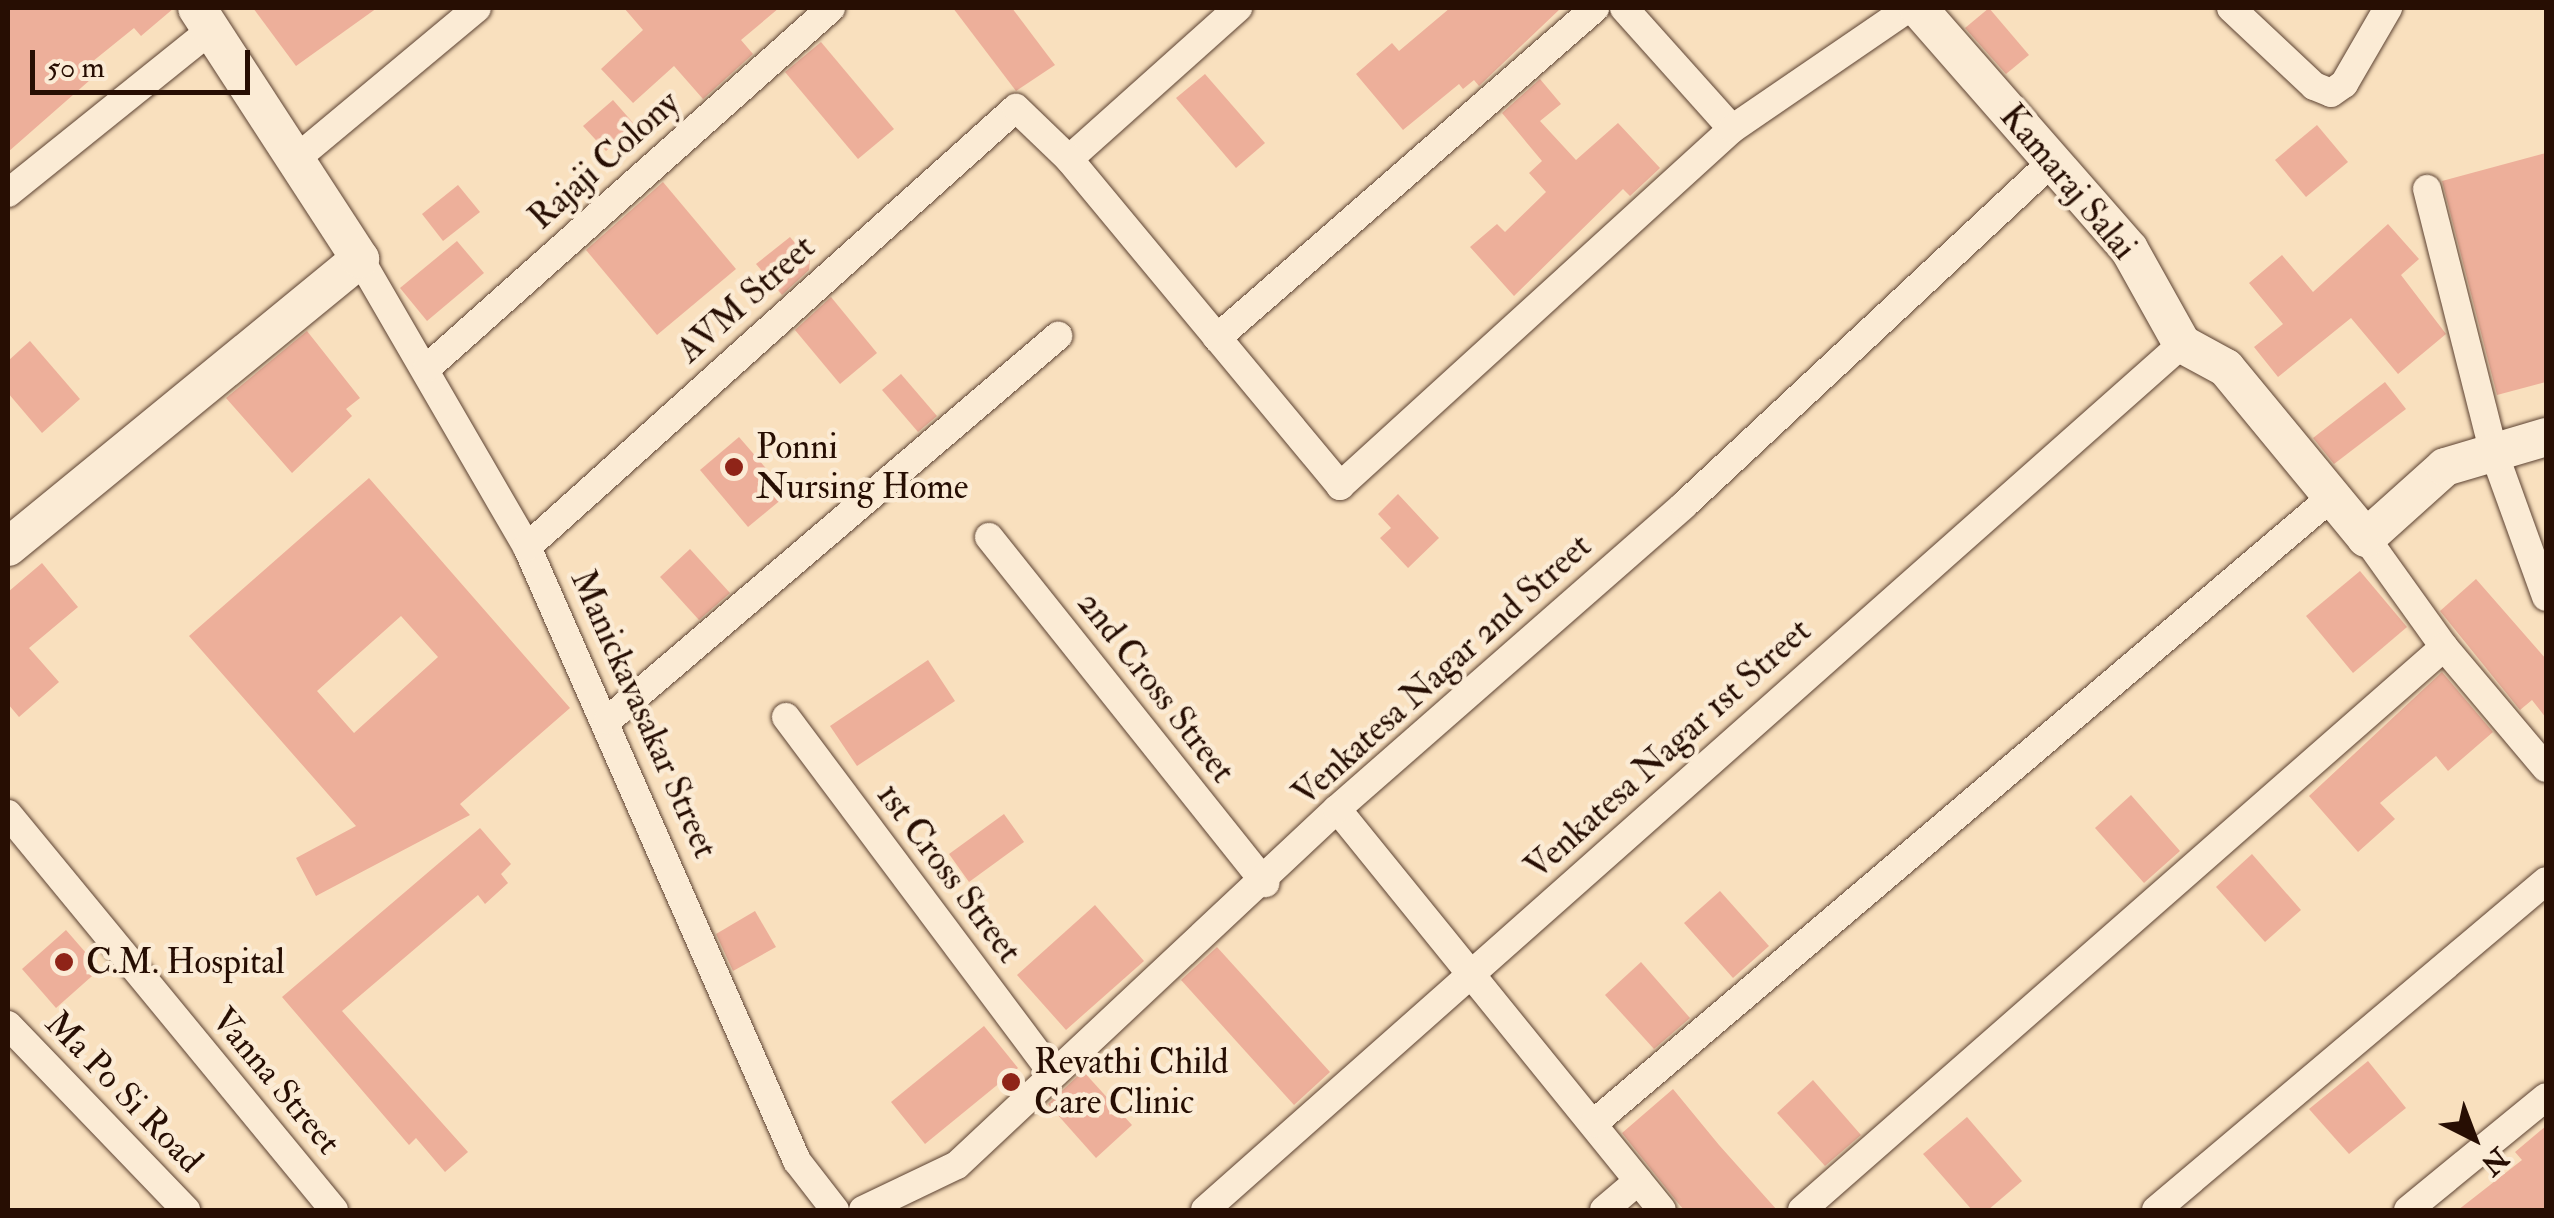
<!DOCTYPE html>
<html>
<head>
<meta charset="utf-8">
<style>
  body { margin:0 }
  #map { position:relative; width:2554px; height:1218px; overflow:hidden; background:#f9e0be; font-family:"IM FELL Double Pica",serif }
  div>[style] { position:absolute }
  .building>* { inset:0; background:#edaf9a }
  .roads { filter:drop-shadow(0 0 2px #5c4232) drop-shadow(0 0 2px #5c4232) }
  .street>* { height:28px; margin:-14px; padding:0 14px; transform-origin:14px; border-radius:14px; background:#fbebd5 }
  .secondary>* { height:38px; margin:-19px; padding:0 19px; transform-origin:19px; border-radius:19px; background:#fbebd5 }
  .dots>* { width:28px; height:28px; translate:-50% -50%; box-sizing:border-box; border:5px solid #fbebd5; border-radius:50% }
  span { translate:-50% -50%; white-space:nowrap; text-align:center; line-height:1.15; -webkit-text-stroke:9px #fbebd5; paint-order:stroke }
  .street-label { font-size:35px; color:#270e03 }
  .poi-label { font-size:35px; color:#270e03 }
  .left { translate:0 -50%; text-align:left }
  .frame { position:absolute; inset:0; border:10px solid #270e03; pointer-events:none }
  .north { position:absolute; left:2424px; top:1088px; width:100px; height:100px; -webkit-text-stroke:8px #fbebd5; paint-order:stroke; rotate:138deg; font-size:28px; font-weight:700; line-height:40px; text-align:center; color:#270e03 }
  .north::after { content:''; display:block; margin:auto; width:35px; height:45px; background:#270e03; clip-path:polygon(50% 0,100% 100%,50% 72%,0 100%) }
  .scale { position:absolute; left:30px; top:50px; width:220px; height:45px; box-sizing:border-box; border:5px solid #270e03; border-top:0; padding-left:12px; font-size:30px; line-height:35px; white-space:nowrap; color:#270e03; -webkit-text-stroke:8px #fbebd5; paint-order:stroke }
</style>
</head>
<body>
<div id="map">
  <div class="building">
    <div style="clip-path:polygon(8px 8px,174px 8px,141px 36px,134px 28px,82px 70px,90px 80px,8px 152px)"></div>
    <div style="clip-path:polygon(253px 8px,377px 8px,296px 66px)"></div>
    <div style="clip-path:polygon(624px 8px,779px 8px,741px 40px,753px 54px,703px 99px,674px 66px,633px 103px,601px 69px,643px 30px)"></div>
    <div style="clip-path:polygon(953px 8px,1012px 8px,1055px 65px,1016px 91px)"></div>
    <div style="clip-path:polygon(1450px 8px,1561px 8px,1479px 86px,1474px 80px,1463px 89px,1459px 84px,1403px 130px,1356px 74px,1392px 43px,1399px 51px)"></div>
    <div style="clip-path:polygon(1989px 8px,2029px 55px,2006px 74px,1965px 28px)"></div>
    <div style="clip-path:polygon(821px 42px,894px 129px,858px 159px,785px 72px)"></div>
    <div style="clip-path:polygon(1205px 74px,1265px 143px,1236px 168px,1176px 98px)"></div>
    <div style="clip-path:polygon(1540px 79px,1561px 104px,1540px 121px,1576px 160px,1618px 123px,1660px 168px,1630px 196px,1623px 189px,1514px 296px,1470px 247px,1497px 224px,1505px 232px,1546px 192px,1529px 173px,1542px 161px,1502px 113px)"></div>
    <div style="clip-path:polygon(613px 100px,635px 125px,606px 151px,583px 126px)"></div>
    <div style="clip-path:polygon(2317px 125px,2348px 162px,2306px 197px,2275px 160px)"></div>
    <div style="clip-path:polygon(2546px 153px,2546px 382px,2497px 395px,2442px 181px)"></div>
    <div style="clip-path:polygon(663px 182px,736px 269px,657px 335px,586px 250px)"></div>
    <div style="clip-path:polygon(458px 185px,480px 212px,443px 241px,422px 214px)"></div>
    <div style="clip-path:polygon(2388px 224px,2419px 259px,2401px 275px,2446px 334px,2398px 374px,2351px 318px,2278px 377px,2254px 347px,2283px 324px,2249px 283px,2282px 255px,2313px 292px)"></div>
    <div style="clip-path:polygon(790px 237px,810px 261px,809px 270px,782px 295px,756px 264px)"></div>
    <div style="clip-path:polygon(457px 241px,484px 273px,427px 321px,400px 288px)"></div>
    <div style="clip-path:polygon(831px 297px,877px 353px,840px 384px,795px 330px)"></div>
    <div style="clip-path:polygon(307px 331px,360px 398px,346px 409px,352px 416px,292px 473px,226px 398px)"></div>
    <div style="clip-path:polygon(30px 341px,80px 399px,42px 433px,8px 393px,8px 361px)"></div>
    <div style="clip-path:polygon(901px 374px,937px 416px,918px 432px,882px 390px)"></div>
    <div style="clip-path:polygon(2385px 382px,2406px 409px,2334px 464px,2313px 438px)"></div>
    <div style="clip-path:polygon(739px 437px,788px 494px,748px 527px,700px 470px)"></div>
    <div style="clip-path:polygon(evenodd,369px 478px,570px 708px,460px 804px,470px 815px,316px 896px,296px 858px,356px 826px,189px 636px,369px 478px,401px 616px,438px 657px,354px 733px,317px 691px,401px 616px)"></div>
    <div style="clip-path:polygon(1398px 494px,1439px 538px,1408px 568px,1380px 538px,1391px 528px,1378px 514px)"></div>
    <div style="clip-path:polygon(690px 549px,730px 593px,699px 620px,660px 577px)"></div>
    <div style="clip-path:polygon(42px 563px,78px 607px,29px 648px,59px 682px,19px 717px,8px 704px,8px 592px)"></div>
    <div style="clip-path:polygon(2360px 571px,2407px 627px,2353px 673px,2306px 616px)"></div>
    <div style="clip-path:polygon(2476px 579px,2546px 659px,2546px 718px,2532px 700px,2520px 710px,2440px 611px)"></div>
    <div style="clip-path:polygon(928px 660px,955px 701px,857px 766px,830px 726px)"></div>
    <div style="clip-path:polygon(2442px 672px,2493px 732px,2448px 771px,2436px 756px,2380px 803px,2395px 819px,2358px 852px,2309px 796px)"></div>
    <div style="clip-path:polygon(2131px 795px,2180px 851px,2144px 883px,2095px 828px)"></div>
    <div style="clip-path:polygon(1004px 814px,1024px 842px,969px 882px,949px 854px)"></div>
    <div style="clip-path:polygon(480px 828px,511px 864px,501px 874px,508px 883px,485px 904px,478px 895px,342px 1011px,468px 1152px,445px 1172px,416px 1138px,409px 1145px,282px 997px)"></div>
    <div style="clip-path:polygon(2252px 854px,2301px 910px,2265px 942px,2216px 887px)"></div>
    <div style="clip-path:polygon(1720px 891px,1769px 946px,1733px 978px,1684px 923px)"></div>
    <div style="clip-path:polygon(1095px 905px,1144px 961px,1066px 1030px,1017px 975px)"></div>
    <div style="clip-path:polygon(755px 911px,776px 947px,733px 971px,716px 934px)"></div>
    <div style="clip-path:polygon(66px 930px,100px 969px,56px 1008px,22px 969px)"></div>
    <div style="clip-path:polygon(1217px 947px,1330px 1072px,1294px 1105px,1181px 980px)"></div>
    <div style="clip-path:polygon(1641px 962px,1690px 1018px,1654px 1049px,1605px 995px)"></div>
    <div style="clip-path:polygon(984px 1026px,1018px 1068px,925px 1144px,891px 1102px)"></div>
    <div style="clip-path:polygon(2368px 1061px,2406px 1108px,2349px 1154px,2309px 1109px)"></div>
    <div style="clip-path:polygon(1083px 1071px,1132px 1125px,1096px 1158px,1048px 1104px)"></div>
    <div style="clip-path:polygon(1813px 1080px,1861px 1135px,1825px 1166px,1777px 1113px)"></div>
    <div style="clip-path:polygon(1673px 1089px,1719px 1145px,1777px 1210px,1684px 1210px,1678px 1203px,1622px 1133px)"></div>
    <div style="clip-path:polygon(1967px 1117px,2022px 1181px,1988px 1210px,1972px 1210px,1923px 1154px)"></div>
    <div style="clip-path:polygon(2546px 1126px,2546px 1210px,2458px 1210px,2522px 1160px,2515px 1152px)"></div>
  </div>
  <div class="roads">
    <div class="street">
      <div style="left:1624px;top:8px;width:162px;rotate:48.2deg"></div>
      <div style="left:2231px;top:8px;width:114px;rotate:43.2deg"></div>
      <div style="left:2314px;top:86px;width:18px;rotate:22deg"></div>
      <div style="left:2331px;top:93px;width:16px;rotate:-35deg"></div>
      <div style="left:2344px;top:84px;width:88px;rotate:-59.9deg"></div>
      <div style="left:297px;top:158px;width:234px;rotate:-39.8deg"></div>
      <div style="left:1069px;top:159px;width:227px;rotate:-41.8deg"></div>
      <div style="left:2427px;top:189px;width:272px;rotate:75.8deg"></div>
      <div style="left:2494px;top:453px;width:153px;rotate:70.1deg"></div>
      <div style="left:8px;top:193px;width:262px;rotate:-38.8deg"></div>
      <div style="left:360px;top:259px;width:333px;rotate:59.9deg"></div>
      <div style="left:527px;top:547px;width:671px;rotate:66.26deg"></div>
      <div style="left:797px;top:1161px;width:62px;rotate:52.2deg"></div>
      <div style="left:1217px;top:338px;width:502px;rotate:-41.12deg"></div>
      <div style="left:427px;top:368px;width:541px;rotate:-41.7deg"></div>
      <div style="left:989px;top:537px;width:443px;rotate:51.4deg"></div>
      <div style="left:2366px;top:538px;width:134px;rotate:54.4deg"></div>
      <div style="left:2444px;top:647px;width:158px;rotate:49.9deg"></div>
      <div style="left:527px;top:547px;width:657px;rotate:-41.92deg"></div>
      <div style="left:1016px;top:108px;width:74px;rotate:43.9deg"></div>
      <div style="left:1069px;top:159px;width:425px;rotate:50.3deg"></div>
      <div style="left:1340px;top:486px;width:530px;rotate:-42.32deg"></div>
      <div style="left:1732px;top:129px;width:214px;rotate:-34.4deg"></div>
      <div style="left:786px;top:717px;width:446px;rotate:53.2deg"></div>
      <div style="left:608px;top:720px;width:592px;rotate:-40.48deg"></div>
      <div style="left:1337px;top:809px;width:516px;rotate:50.98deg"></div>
      <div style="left:8px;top:814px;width:513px;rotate:50.54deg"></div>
      <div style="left:8px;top:1025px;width:257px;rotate:46.1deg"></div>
      <div style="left:1594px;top:1123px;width:971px;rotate:-40.32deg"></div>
      <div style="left:863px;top:1210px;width:104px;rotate:-25.6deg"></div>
      <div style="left:957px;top:1165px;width:521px;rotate:-43.13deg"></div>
      <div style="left:1337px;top:809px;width:461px;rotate:-41.2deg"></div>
      <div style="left:1684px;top:505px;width:506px;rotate:-43deg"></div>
      <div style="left:1205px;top:1210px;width:1306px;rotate:-41.55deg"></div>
      <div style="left:1604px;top:1210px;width:45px;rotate:-40.5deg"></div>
      <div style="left:1802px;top:1210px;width:854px;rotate:-41.25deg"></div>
      <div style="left:2156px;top:1210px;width:510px;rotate:-40.15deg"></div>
      <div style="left:2408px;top:1210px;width:178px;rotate:-39.3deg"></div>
    </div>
    <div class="secondary">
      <div style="left:1918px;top:8px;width:320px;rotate:48.8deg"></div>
      <div style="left:2129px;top:249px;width:109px;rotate:60.8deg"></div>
      <div style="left:2182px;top:344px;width:50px;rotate:28.6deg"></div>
      <div style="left:2226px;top:368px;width:220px;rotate:50.5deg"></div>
      <div style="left:2366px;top:538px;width:106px;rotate:-41.9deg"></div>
      <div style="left:2445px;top:467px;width:105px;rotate:-16.5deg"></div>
      <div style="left:8px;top:547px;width:455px;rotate:-39.3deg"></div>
      <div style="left:360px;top:259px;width:299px;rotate:-123deg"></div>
    </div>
  </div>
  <div class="dots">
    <div style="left:734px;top:467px;background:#8f2418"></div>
    <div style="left:64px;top:962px;background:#8f2418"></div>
    <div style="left:1011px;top:1082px;background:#8f2418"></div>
  </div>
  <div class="street-label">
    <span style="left:604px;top:160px;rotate:-42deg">Rajaji Colony</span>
    <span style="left:2068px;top:182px;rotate:50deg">Kamaraj Salai</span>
    <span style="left:746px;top:299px;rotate:-42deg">AVM Street</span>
    <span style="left:1442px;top:670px;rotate:-42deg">Venkatesa Nagar 2nd Street</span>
    <span style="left:1156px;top:687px;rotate:52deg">2nd Cross Street</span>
    <span style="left:644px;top:714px;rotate:66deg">Manickavasakar Street</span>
    <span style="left:1668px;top:749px;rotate:-42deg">Venkatesa Nagar 1st Street</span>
    <span style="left:949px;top:873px;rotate:53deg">1st Cross Street</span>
    <span style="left:276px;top:1081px;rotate:50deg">Vanna Street</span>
    <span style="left:124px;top:1092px;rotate:46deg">Ma Po Si Road</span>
  </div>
  <div class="poi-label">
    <span class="left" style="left:756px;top:467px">Ponni<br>Nursing Home</span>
    <span class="left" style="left:86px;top:962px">C.M. Hospital</span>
    <span class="left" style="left:1034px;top:1082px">Revathi Child<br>Care Clinic</span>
  </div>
  <div class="frame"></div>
  <div class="north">N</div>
  <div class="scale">50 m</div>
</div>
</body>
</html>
